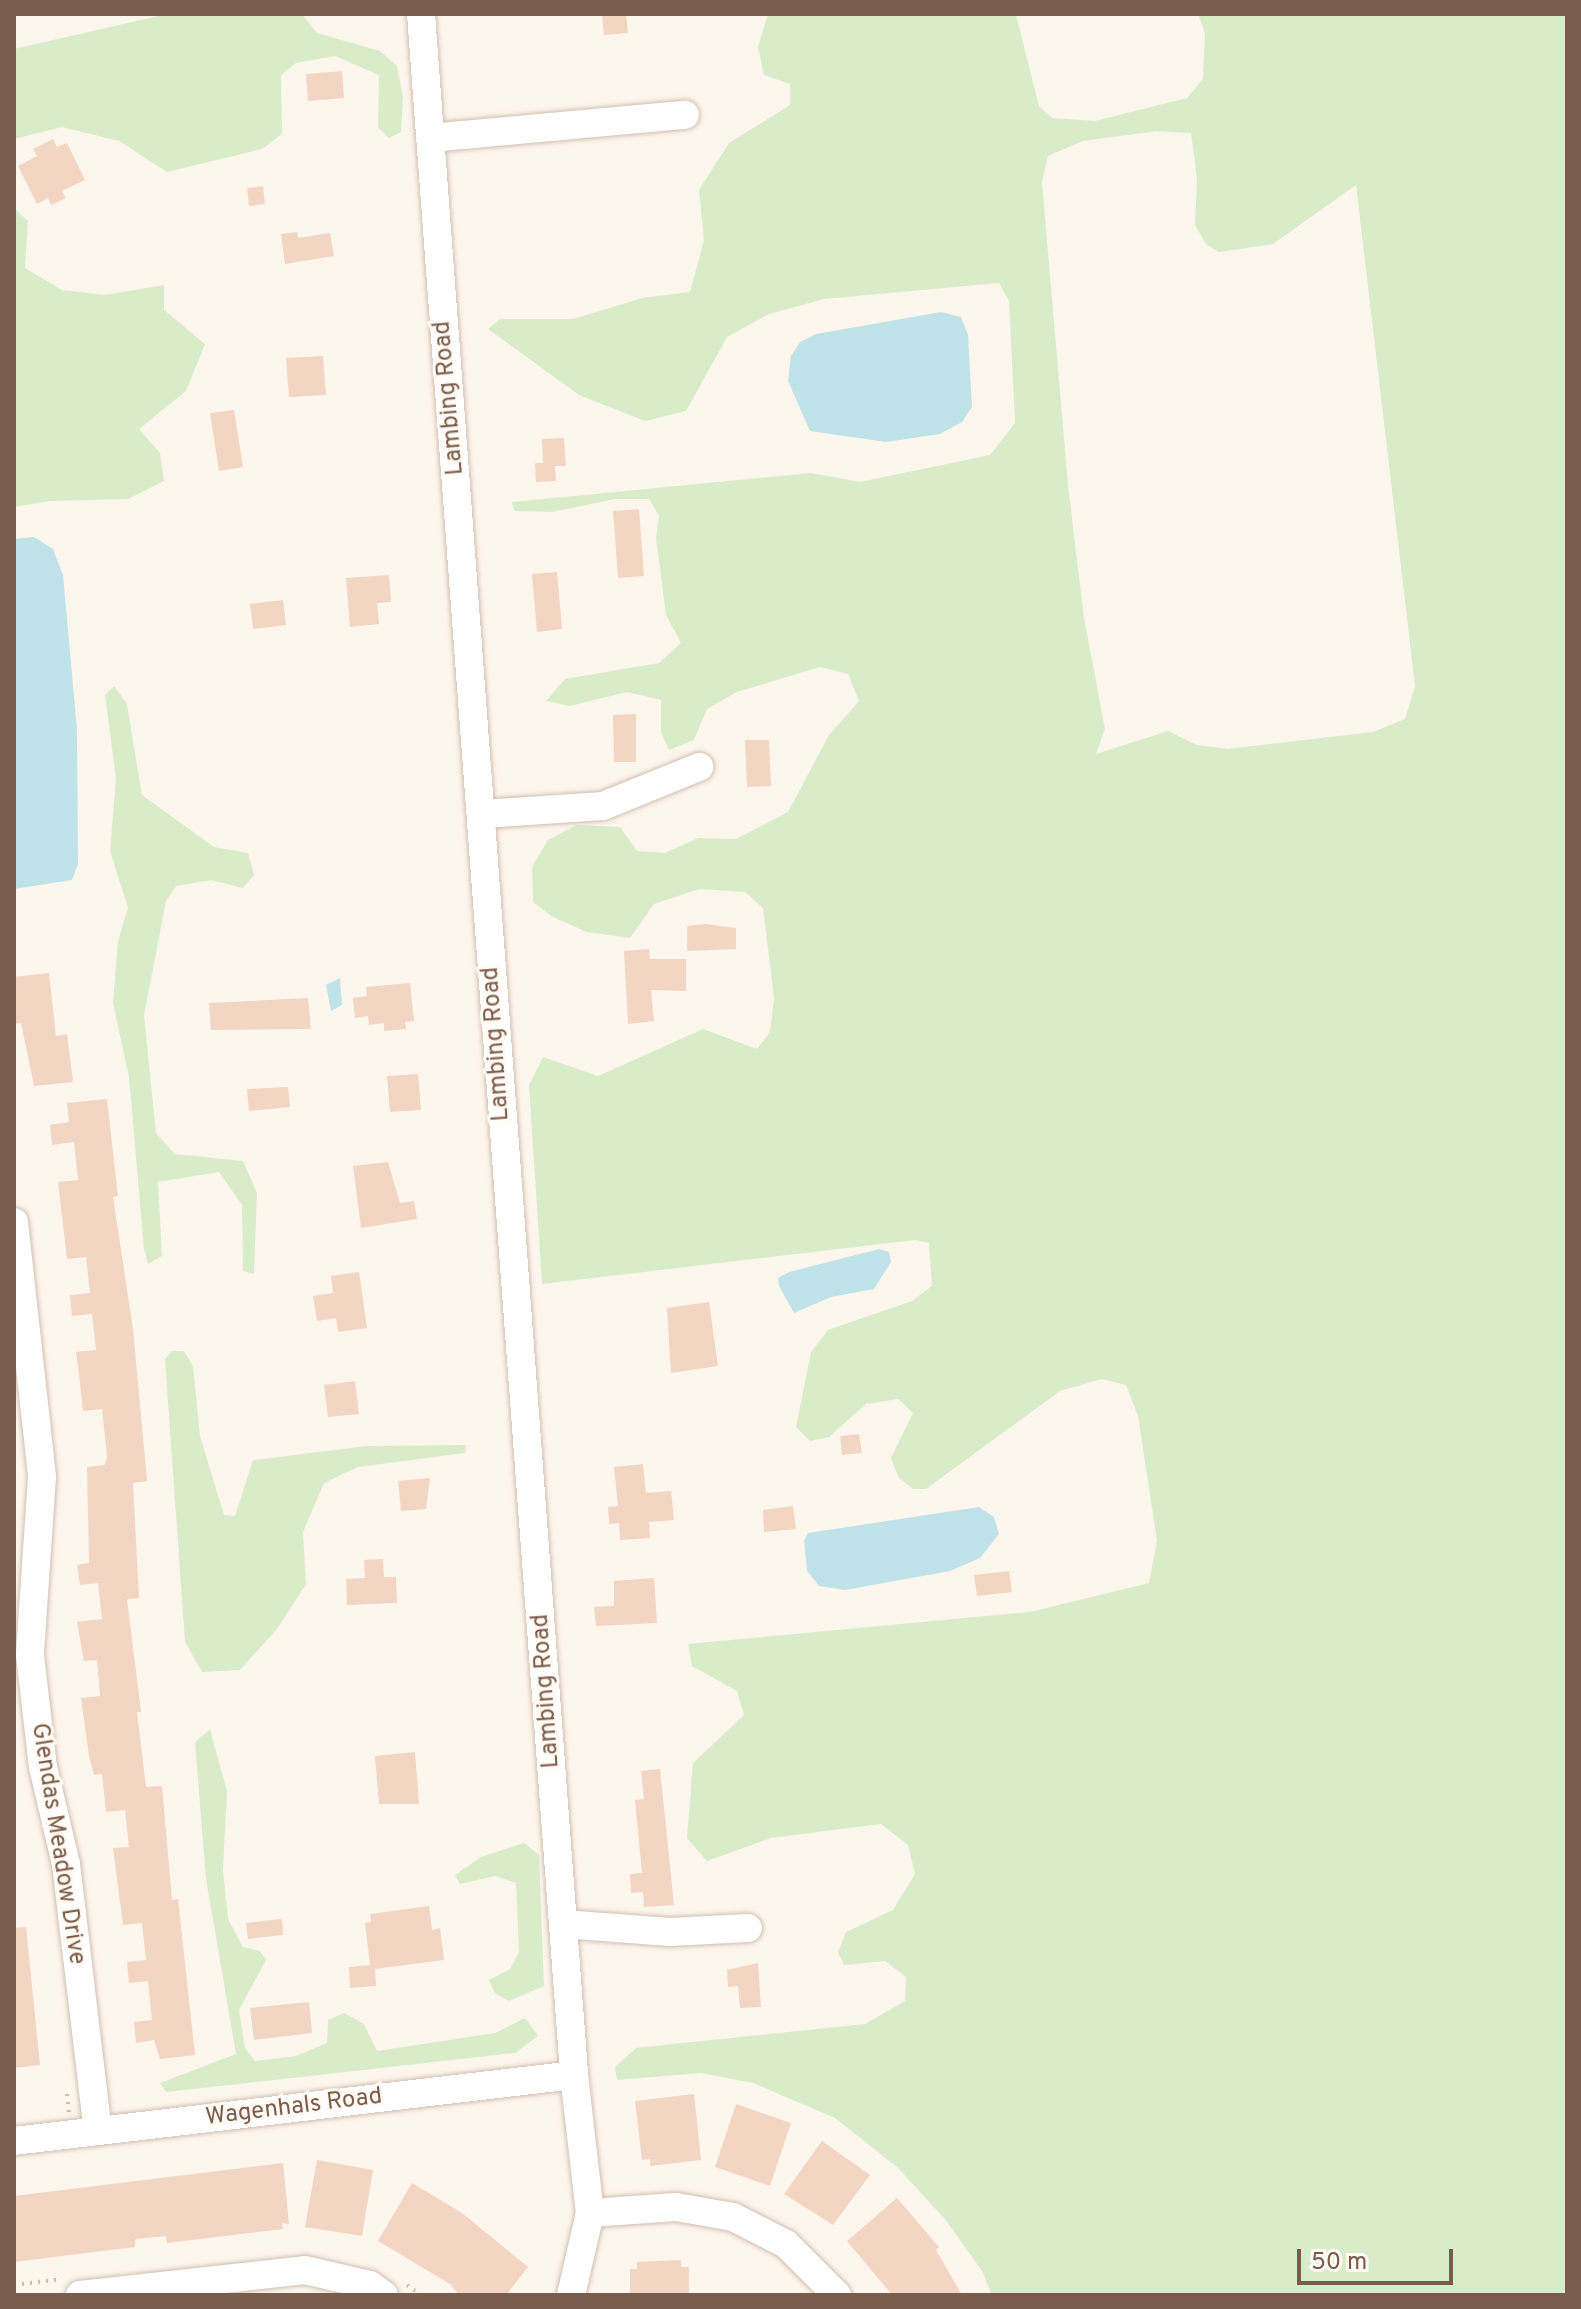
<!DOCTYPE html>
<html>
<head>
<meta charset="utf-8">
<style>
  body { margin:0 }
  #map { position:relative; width:1581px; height:2309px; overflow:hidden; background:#fdf6ec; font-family:Overpass,sans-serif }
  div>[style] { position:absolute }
  .green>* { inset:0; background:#d8ecc9 }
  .water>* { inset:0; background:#bfe3e8 }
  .building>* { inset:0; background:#f3d5c3 }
  .path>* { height:4px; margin-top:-2px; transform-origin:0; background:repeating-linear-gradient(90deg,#d9b8a5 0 2px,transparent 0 8px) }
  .roads { filter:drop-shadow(0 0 2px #d1beb0) drop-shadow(0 0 2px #d1beb0) }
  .minor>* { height:28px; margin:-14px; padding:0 14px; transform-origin:14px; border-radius:14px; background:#fff }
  span { translate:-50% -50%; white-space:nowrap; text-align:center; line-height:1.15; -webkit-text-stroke:6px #fffaf3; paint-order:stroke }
  .street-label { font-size:24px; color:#7a5c4d }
  .frame { position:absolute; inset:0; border:16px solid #7a5c4d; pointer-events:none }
  .scale { position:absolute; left:1297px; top:2249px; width:156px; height:36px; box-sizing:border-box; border:4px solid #7a5c4d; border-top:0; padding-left:10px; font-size:24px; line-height:28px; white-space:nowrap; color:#7a5c4d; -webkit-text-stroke:6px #fffaf3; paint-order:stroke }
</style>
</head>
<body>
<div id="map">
  <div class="green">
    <div style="clip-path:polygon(167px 14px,302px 14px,317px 33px,380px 51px,397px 66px,403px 97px,401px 132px,389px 138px,378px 128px,379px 75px,335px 56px,296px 63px,281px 75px,282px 134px,262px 149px,167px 172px,119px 141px,62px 127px,14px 139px,14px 49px)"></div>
    <div style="clip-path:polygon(evenodd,768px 14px,1016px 14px,1039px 106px,1052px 118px,1095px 121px,1187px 98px,1203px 79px,1205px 33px,1198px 14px,1567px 14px,1567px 2295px,992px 2295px,982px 2271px,945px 2219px,897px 2167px,835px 2118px,753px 2083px,701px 2073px,617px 2080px,615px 2067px,636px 2048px,865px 2024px,905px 2001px,906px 1977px,885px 1961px,844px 1965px,838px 1952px,846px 1932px,893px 1910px,915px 1874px,908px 1845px,881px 1824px,771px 1838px,707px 1861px,687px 1838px,693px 1763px,744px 1715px,737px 1691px,692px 1666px,688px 1644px,1030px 1612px,1149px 1583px,1157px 1541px,1138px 1416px,1126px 1385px,1101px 1379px,1060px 1391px,926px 1489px,913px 1489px,899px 1478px,891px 1458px,913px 1413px,898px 1399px,866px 1404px,829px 1437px,810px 1441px,796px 1427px,811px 1352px,828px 1330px,912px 1301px,932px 1286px,929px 1243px,915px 1240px,542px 1284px,529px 1085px,543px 1057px,598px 1076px,703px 1029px,757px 1049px,770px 1032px,774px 998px,763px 908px,745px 892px,699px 889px,654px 904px,630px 938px,587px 932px,553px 917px,533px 902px,532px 867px,548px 840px,577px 825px,620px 827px,637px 851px,665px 853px,698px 838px,736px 839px,788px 812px,829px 735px,859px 701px,848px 674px,820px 667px,737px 692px,707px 709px,694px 740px,669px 750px,661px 732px,661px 700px,627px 692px,570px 706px,546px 701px,565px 679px,659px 663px,681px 643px,666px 615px,656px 538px,659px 516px,649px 499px,615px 499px,552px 512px,514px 511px,512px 502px,811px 473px,860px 482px,990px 455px,1015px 423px,1009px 301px,999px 283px,824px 299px,769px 314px,727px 337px,686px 411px,645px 421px,579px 395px,488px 329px,500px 319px,573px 319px,642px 298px,690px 292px,704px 240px,699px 190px,729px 143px,790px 105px,790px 84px,764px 75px,758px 47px,768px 14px,1157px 131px,1191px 133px,1197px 178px,1195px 225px,1206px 244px,1219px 252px,1273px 244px,1356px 185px,1415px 686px,1405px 719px,1373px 732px,1227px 749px,1197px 745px,1168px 731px,1096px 754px,1105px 729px,1084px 618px,1068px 485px,1042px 182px,1048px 156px,1083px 141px,1157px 131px)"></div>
    <div style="clip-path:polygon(14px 208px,28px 221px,25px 268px,62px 290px,105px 295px,164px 285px,164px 310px,205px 344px,186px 391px,139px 429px,160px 453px,164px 481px,128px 499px,50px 501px,14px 507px)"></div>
    <div style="clip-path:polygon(114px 686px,127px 704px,142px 795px,214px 847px,248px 853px,254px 875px,243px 888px,211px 880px,176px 886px,166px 901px,144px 1015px,156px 1133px,175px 1154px,243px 1161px,257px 1193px,254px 1274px,243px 1271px,242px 1205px,219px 1172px,158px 1182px,162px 1256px,148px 1264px,144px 1249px,129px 1077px,113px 1003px,118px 941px,128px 908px,110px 851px,116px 779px,105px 695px)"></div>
    <div style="clip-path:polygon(172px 1351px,184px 1351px,193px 1366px,200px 1436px,224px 1515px,235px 1516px,253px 1460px,366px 1446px,466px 1445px,465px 1453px,358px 1467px,324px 1483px,303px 1532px,306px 1584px,277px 1629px,240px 1670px,202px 1672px,185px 1642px,165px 1359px)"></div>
    <div style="clip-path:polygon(210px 1729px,227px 1791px,223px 1871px,228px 1919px,243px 1947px,260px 1951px,266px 1960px,239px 2010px,245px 2048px,255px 2061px,296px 2056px,327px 2043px,328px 2020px,344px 2013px,364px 2024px,377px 2051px,495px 2033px,525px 2018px,538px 2036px,515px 2053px,166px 2092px,160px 2083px,236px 2054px,206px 1879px,195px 1742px)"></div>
    <div style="clip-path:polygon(524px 1843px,539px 1855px,544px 1986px,509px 2001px,495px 1993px,489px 1980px,510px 1969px,519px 1952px,516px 1883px,495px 1876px,460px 1884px,455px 1875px,481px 1857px)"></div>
  </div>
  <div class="water">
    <div style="clip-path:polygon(941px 312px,961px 317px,968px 335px,972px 407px,962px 422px,940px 434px,886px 442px,810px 431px,788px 381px,791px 356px,800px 342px,816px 334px)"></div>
    <div style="clip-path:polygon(34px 537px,53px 549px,63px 575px,77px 730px,78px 864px,72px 880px,14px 889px,14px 539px)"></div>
    <div style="clip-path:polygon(340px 978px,342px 1005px,331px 1011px,326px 985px)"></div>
    <div style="clip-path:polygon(879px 1249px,889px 1252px,891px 1262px,874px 1289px,831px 1297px,794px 1313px,779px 1286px,778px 1278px,789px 1272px)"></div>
    <div style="clip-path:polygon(979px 1507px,994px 1517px,999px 1534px,980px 1558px,950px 1571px,845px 1590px,819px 1586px,807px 1571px,804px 1541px,808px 1533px)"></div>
  </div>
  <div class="building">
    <div style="clip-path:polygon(602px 14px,626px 14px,628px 33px,604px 35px)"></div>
    <div style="clip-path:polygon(342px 71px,344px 98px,308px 101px,306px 74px)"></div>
    <div style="clip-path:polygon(53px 139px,57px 147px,67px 143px,85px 180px,62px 191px,66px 198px,51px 205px,48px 198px,37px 204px,18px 166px,37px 156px,33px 149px)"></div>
    <div style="clip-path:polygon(263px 186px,265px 204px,249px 206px,247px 188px)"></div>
    <div style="clip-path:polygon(297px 232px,298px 238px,330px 233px,334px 256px,285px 264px,281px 234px)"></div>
    <div style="clip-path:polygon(323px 356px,326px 395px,289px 397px,286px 358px)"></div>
    <div style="clip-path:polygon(234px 410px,243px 467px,219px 471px,210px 413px)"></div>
    <div style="clip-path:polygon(564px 438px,566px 466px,555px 466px,556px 481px,536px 482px,535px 463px,543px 463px,542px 439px)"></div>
    <div style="clip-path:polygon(639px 509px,644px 576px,618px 578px,613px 511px)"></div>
    <div style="clip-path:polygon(557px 572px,562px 629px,537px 632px,532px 574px)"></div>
    <div style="clip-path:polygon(389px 575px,391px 602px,377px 603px,379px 624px,350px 627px,346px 578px)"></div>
    <div style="clip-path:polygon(283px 600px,286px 625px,253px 629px,250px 604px)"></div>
    <div style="clip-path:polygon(636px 714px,636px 762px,614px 762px,613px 715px)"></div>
    <div style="clip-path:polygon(745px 740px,769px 740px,771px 786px,747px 787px)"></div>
    <div style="clip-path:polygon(706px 924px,736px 928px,736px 949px,687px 951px,687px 926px)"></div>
    <div style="clip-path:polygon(649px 949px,650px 959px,686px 959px,686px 991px,651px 990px,654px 1021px,628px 1024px,624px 951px)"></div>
    <div style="clip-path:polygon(49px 973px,56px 1036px,67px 1034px,73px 1082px,34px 1086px,21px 1023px,14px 1024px,14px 977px)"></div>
    <div style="clip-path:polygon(410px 983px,414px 1021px,405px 1022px,406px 1029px,384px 1031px,384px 1023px,369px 1025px,368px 1016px,355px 1018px,353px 998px,367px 996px,366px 987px)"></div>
    <div style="clip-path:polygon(308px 998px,311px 1029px,211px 1030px,209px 1003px)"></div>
    <div style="clip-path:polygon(418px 1074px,421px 1110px,390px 1112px,387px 1076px)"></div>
    <div style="clip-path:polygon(288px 1087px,290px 1107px,249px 1111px,247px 1089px)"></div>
    <div style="clip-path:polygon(107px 1099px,118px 1196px,113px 1197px,133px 1329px,147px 1481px,133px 1483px,139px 1598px,127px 1599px,141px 1712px,137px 1712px,146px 1787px,162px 1786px,172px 1900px,178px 1899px,195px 2055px,160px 2059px,154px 2040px,136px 2043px,134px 2022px,152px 2020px,148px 1981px,129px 1983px,127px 1962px,146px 1960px,142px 1923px,123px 1925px,113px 1848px,129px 1847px,125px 1810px,106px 1812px,102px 1774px,94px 1775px,89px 1756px,81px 1698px,100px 1696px,97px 1660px,84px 1661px,77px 1622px,102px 1619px,98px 1583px,80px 1585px,77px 1565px,89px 1563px,87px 1467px,105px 1465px,107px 1456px,102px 1409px,83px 1411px,79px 1375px,76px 1352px,96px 1350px,92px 1314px,72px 1316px,70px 1295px,90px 1293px,86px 1257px,67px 1259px,58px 1182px,78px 1180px,74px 1142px,52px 1145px,50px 1125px,69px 1122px,67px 1103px)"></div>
    <div style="clip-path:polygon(388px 1162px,400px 1203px,414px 1201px,417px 1219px,361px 1228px,353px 1166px)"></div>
    <div style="clip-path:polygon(359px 1272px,367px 1328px,338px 1332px,336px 1318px,317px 1321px,313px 1296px,333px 1293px,331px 1276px)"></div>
    <div style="clip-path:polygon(709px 1302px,718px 1366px,671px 1373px,667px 1308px)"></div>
    <div style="clip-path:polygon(355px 1381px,359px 1414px,328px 1417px,324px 1385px)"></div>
    <div style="clip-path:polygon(859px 1434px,862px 1453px,842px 1455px,840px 1436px)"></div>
    <div style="clip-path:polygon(643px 1464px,646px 1493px,671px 1491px,674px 1520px,649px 1522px,650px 1538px,620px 1540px,619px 1523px,609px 1524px,608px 1507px,618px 1506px,614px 1467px)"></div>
    <div style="clip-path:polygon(430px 1478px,426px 1509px,401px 1511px,398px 1481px)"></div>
    <div style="clip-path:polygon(793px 1506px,796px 1529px,764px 1532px,763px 1510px)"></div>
    <div style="clip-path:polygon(383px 1559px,384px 1577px,396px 1577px,397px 1603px,347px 1605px,346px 1579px,365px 1578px,364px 1560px)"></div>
    <div style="clip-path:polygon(1009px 1571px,1012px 1592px,977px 1596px,974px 1575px)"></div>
    <div style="clip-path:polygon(654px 1578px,657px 1623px,596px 1626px,594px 1607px,614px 1606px,614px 1581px)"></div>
    <div style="clip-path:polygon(415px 1752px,419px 1804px,379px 1804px,375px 1756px)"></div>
    <div style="clip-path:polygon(660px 1769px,674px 1905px,644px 1907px,643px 1892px,631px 1893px,630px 1874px,642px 1873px,635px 1800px,644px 1799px,641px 1771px)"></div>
    <div style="clip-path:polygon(429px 1906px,432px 1930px,440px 1928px,444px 1960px,375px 1969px,376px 1986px,350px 1988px,349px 1967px,370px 1965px,365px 1923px,371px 1922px,370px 1914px)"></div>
    <div style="clip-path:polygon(282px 1919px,283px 1935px,248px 1939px,246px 1923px)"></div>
    <div style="clip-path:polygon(26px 1927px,40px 2065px,14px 2068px,14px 1928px)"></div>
    <div style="clip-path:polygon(758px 1963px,761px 2007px,740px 2008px,738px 1986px,728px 1987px,727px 1970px)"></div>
    <div style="clip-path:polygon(309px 2002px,312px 2033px,254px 2040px,250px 2008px)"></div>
    <div style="clip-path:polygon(694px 2094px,701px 2160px,650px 2166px,650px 2159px,642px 2160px,635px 2101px)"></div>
    <div style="clip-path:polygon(736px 2104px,791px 2123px,770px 2186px,715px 2167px)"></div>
    <div style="clip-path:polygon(822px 2141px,870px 2175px,833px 2225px,784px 2194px)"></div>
    <div style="clip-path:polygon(317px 2160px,373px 2170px,362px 2236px,305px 2227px)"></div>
    <div style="clip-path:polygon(283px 2163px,289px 2224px,282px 2223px,283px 2229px,167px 2243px,166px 2236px,135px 2239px,135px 2247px,14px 2262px,14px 2196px)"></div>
    <div style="clip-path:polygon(412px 2183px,462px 2213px,528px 2267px,506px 2295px,459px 2295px,450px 2284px,378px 2241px)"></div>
    <div style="clip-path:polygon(897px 2198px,939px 2247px,936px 2250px,962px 2295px,892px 2295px,847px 2241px)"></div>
    <div style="clip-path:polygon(681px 2260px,681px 2267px,689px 2267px,689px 2295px,630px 2295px,630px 2269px,637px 2269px,637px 2262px)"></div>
  </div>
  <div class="path">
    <div style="left:67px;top:2094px;width:19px;rotate:84deg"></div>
    <div style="left:14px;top:2285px;width:48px;rotate:-7.1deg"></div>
    <div style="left:407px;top:2285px;width:17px;rotate:36deg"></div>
  </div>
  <div class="roads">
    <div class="minor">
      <div style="left:421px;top:14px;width:2067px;rotate:85.75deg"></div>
      <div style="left:574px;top:2075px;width:139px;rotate:83.4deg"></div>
      <div style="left:590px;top:2213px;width:84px;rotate:103deg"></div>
      <div style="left:430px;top:138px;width:256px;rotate:-5.2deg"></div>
      <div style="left:483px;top:814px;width:120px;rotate:-3.8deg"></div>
      <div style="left:603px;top:806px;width:104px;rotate:-22.1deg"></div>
      <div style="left:14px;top:1222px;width:257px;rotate:83.7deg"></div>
      <div style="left:42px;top:1477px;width:178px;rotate:93.9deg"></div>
      <div style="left:30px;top:1655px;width:113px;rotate:83.4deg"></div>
      <div style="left:43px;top:1767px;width:100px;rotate:76.7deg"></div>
      <div style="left:66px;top:1864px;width:269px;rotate:83.2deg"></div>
      <div style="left:563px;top:1924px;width:107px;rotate:4.3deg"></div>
      <div style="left:670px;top:1932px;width:78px;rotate:-2.9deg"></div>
      <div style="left:14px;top:2141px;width:564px;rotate:-6.72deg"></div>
      <div style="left:590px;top:2213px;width:86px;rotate:-4deg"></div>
      <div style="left:676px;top:2207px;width:58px;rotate:10deg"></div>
      <div style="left:733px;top:2217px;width:59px;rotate:27deg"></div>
      <div style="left:786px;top:2244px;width:72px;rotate:45deg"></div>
      <div style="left:80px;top:2295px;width:226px;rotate:-6.3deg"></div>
      <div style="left:305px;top:2270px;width:67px;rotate:13deg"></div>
      <div style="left:370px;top:2285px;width:17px;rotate:36deg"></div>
    </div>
  </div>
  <div class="street-label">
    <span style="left:450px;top:398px;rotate:-95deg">Lambing Road</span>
    <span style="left:497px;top:1044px;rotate:-94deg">Lambing Road</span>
    <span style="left:547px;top:1691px;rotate:-94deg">Lambing Road</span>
    <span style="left:57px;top:1844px;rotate:81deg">Glendas Meadow Drive</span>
    <span style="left:294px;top:2108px;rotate:-7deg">Wagenhals Road</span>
  </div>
  <div class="frame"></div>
  <div class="scale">50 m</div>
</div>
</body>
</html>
